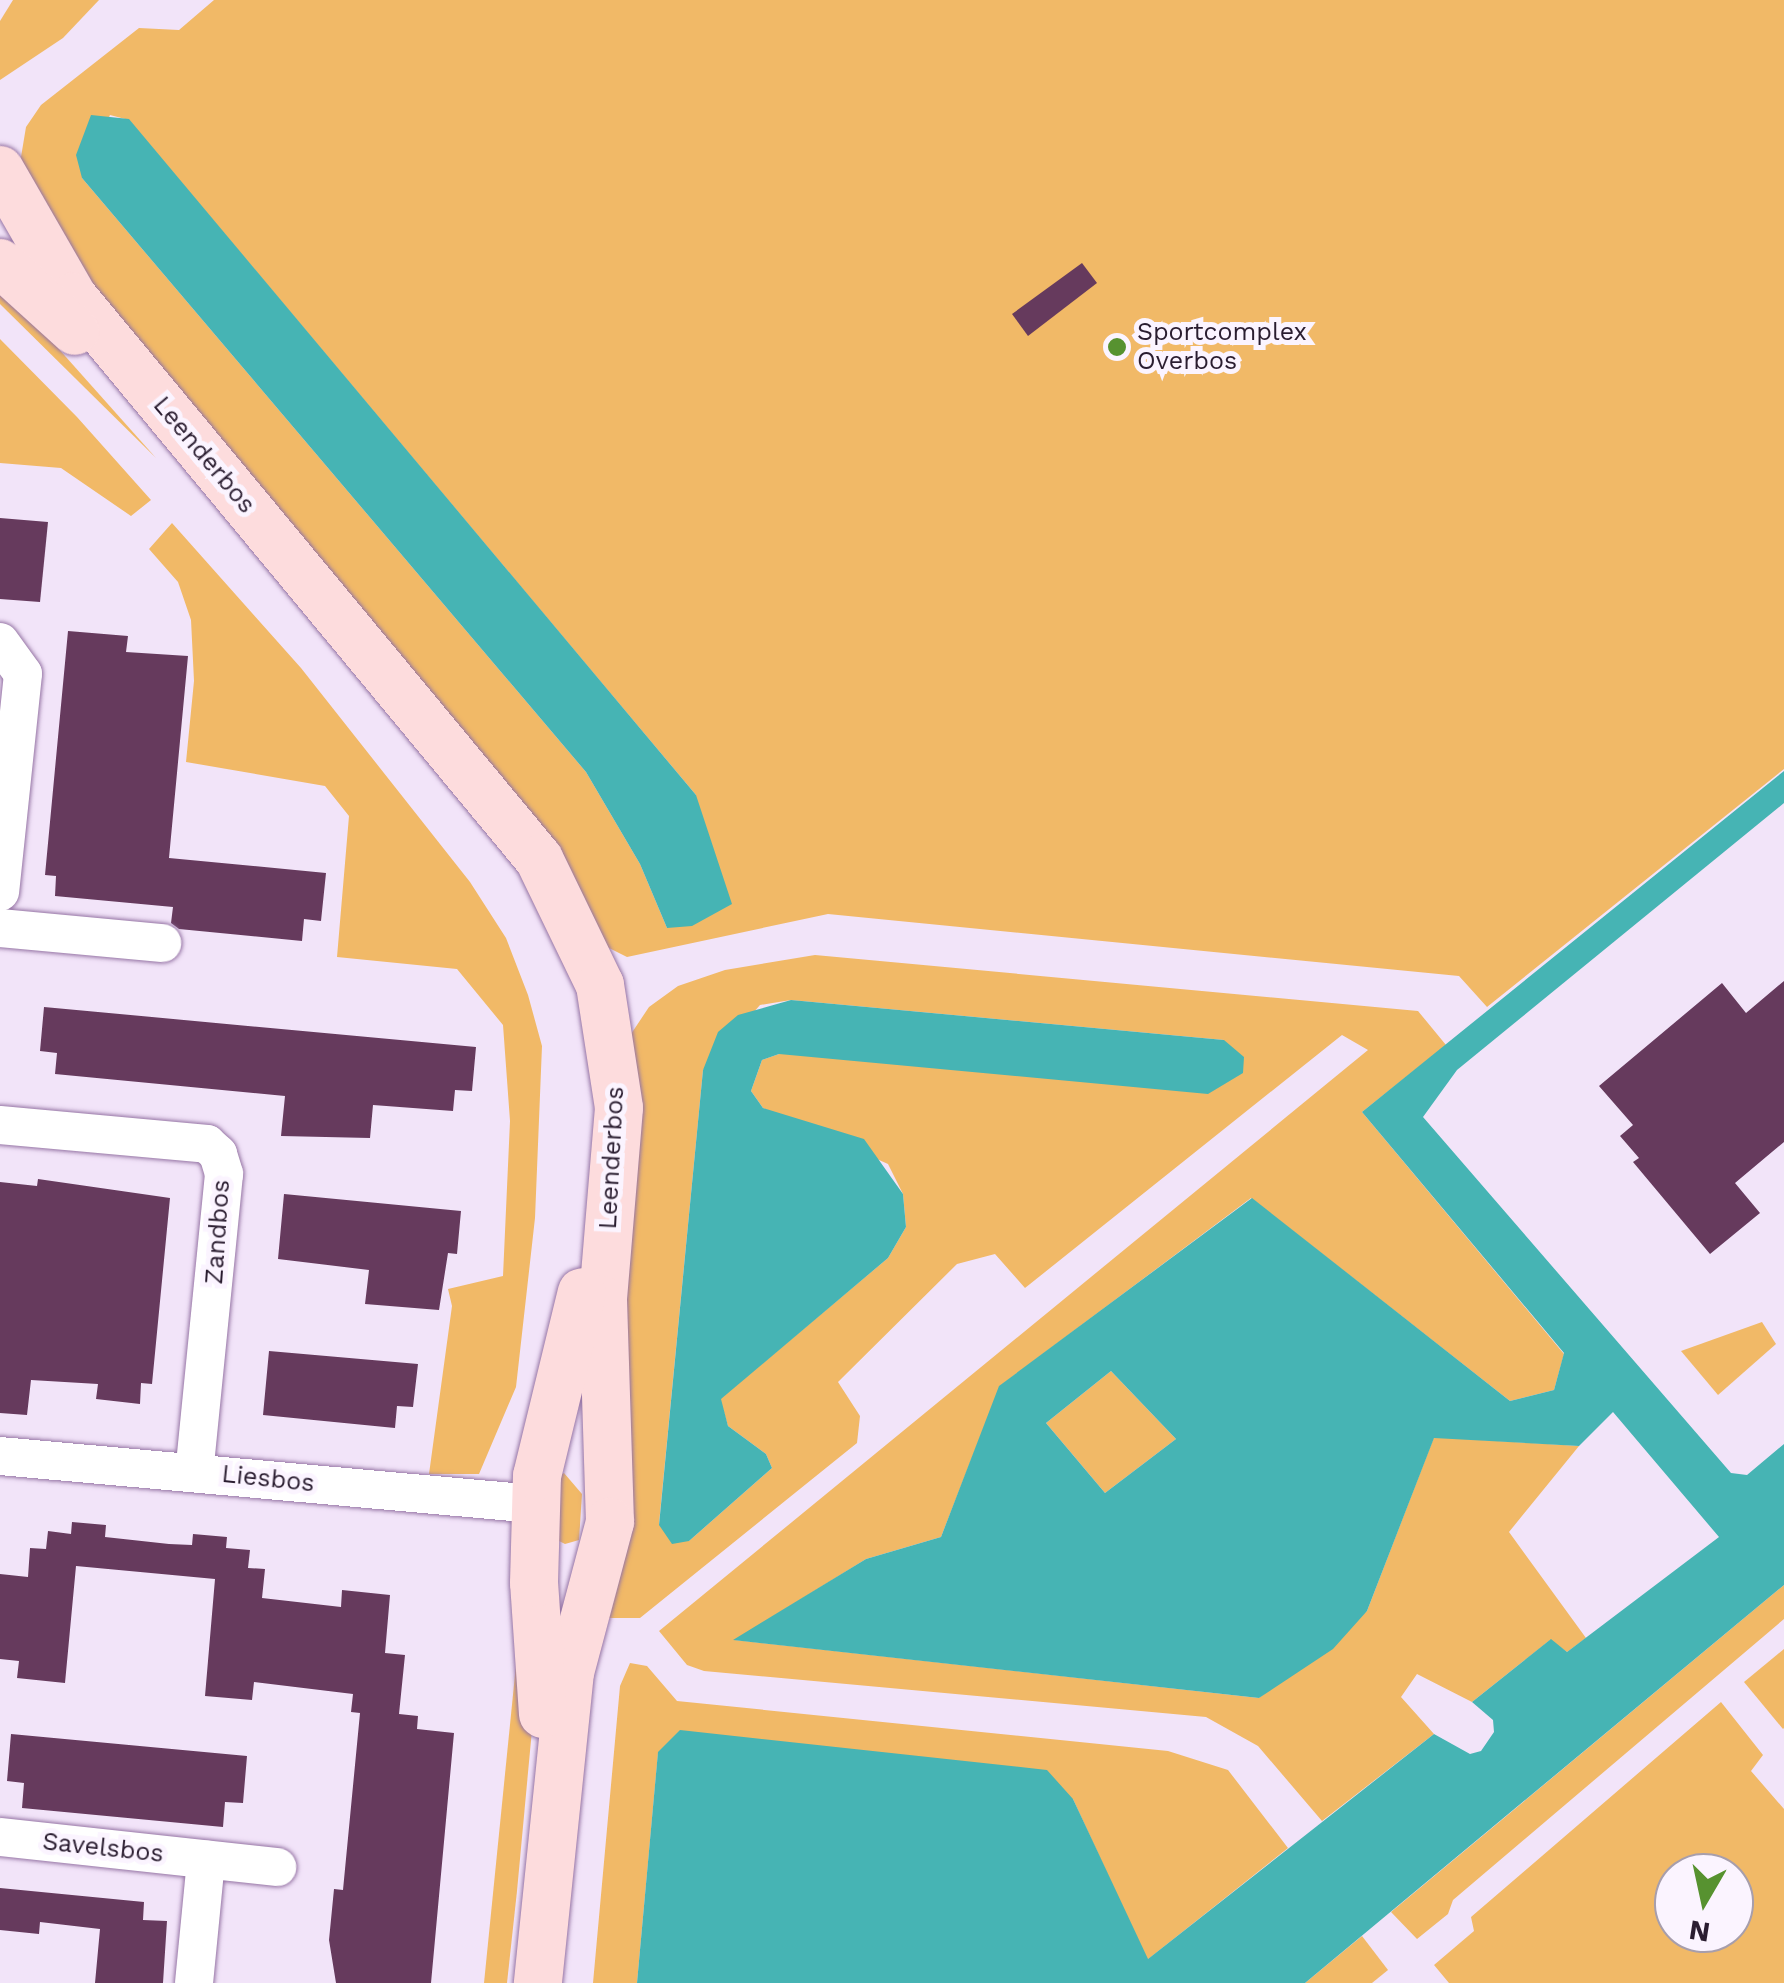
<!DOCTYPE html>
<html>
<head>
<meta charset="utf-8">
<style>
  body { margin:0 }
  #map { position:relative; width:1784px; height:1983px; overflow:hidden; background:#f2e4f9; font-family:"Work Sans",sans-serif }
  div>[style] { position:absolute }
  .green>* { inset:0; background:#f1b967 }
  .water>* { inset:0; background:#46b4b4 }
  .building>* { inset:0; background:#663a5d }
  .roads { filter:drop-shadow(0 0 2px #9675a5) drop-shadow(0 0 2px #9675a5) }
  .minor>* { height:38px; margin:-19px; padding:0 19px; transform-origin:19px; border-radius:19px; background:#fff }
  .major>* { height:48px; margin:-24px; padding:0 24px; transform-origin:24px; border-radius:24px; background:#fddcdd }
  .dots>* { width:28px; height:28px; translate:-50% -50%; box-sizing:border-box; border:5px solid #fbf4ff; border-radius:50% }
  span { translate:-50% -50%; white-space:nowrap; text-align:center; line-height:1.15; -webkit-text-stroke:10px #fbf4ff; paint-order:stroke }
  .poi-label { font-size:25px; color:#2a1d30 }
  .left { translate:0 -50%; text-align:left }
  .street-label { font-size:25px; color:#2a1d30 }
  .north { position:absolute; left:1654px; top:1853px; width:100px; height:100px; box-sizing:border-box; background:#fbf4ff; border:2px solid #a79eac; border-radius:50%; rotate:189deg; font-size:28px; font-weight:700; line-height:40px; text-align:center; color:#2a1d30 }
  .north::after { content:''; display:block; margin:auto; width:35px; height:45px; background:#579230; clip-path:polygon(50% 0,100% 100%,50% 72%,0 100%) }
</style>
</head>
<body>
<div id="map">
  <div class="green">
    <div style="clip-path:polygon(13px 0,99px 0,63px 38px,0 80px,0 21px)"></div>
    <div style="clip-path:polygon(evenodd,214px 0,1784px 0,1784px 769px,1487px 1007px,1459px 976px,828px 914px,627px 957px,605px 946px,74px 282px,26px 185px,21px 157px,26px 127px,41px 105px,139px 28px,179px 30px,214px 0,110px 115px,129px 120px,696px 795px,667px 928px,640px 864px,586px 772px,82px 178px,110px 115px)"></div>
    <div style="clip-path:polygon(0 283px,156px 458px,0 304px)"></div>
    <div style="clip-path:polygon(0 339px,77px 417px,151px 500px,131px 516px,61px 468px,0 463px)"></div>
    <div style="clip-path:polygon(172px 523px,301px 668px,470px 882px,506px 938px,528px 995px,542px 1046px,535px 1218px,516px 1387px,479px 1474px,429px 1474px,452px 1306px,448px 1289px,503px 1276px,510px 1121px,503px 1025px,457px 969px,337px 957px,349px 816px,325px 786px,186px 762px,194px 681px,191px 620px,178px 582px,149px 549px)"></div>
    <div style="clip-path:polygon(evenodd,815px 955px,1418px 1011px,1446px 1045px,1362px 1112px,1564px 1354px,1554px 1390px,1510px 1401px,1251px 1198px,1000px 1386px,941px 1537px,866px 1559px,735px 1640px,1259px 1698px,1367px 1611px,1434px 1437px,1579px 1446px,1509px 1532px,1586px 1638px,1567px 1652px,1550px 1640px,1472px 1702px,1417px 1674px,1401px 1697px,1434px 1734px,1322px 1821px,1258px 1746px,1206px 1717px,704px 1671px,687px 1665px,659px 1631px,1368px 1050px,1342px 1035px,1025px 1288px,995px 1254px,957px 1264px,838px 1382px,860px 1416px,857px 1443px,640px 1618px,597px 1618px,631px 1034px,649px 1007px,678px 986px,725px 970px,815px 955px,791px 1000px,1224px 1040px,779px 1054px,762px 1060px,751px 1091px,763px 1108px,888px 1164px,903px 1194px,906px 1227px,888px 1258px,720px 1399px,728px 1426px,766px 1454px,772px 1468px,689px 1541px,659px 1524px,703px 1070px,760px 1005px,791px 1000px)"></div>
    <div style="clip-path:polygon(1762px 1322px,1776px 1344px,1718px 1395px,1681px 1351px)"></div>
    <div style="clip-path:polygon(1111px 1371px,1176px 1439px,1105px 1493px,1046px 1423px)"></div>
    <div style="clip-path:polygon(564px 1473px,582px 1494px,579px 1540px,565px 1544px,555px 1539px,555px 1478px)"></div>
    <div style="clip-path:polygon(1784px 1585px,1784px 1619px,1453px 1900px,1448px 1914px,1417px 1939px,1391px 1912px)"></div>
    <div style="clip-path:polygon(518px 1645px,533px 1719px,517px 1891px,507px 1983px,484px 1983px)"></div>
    <div style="clip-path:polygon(1784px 1649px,1784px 1728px,1783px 1729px,1744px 1682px)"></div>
    <div style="clip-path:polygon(630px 1663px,647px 1666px,677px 1701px,1168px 1751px,1228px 1770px,1288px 1848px,1147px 1960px,1073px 1799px,658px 1753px,637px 1983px,593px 1983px,620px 1686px)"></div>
    <div style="clip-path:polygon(evenodd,1721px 1702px,1763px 1755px,1751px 1771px,1784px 1809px,1784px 1983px,1449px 1983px,1434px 1965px,1474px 1931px,1471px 1917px,1721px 1702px,1734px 1873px,1734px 1933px,1674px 1933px,1674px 1873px,1734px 1873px)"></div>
    <div style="clip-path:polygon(1362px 1936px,1388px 1970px,1372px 1983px,1305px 1983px)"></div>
  </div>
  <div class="water">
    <div style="clip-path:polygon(91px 115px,129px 119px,696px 795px,732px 904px,692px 926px,667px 928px,640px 864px,586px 772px,82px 178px,76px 155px)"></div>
    <div style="clip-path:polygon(evenodd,1784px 771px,1784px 803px,1457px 1070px,1423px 1117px,1731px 1473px,1747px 1475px,1784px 1444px,1784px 1585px,1305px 1983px,637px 1983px,658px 1752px,680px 1730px,1047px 1770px,1073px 1799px,1148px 1959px,1434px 1734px,1470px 1754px,1481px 1751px,1494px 1732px,1493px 1720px,1472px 1702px,1551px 1639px,1567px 1652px,1719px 1537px,1613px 1412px,1579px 1446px,1434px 1438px,1367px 1611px,1333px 1649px,1259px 1698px,733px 1640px,866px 1559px,941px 1537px,999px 1386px,1252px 1198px,1510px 1401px,1554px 1390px,1564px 1353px,1362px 1112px,1784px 771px,1111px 1371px,1176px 1439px,1105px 1493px,1046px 1423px,1111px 1371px)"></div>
    <div style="clip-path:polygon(791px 1000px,1224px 1040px,1244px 1057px,1243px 1073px,1208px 1094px,779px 1054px,762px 1060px,751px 1091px,763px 1108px,864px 1139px,903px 1194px,906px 1227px,888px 1258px,721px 1399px,728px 1426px,766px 1454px,772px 1468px,689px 1541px,672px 1544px,659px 1525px,703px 1070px,718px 1032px,738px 1015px)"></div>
  </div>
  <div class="building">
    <div style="clip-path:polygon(1082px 263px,1097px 283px,1028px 336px,1012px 314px)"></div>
    <div style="clip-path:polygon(0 518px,48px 522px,40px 602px,0 599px)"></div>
    <div style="clip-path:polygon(68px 631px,128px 636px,126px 652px,188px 656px,169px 858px,326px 873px,321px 921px,304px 919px,302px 941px,179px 929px,171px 923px,173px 907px,55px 896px,56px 876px,45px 875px)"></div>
    <div style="clip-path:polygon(1784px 981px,1784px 1142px,1735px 1183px,1760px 1213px,1710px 1254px,1633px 1162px,1639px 1158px,1620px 1136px,1633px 1125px,1599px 1086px,1722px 983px,1746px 1013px)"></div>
    <div style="clip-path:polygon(44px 1007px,476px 1047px,472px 1091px,455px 1090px,453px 1111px,373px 1105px,370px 1138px,281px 1136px,285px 1096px,55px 1074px,57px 1053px,40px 1051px)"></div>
    <div style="clip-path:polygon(38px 1179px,170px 1198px,152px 1384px,141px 1383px,140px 1404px,96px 1399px,98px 1384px,31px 1380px,27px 1415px,0 1413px,0 1182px,37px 1186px)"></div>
    <div style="clip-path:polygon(284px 1194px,461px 1211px,457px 1254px,448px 1253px,439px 1310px,365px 1304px,369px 1270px,278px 1259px)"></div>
    <div style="clip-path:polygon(269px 1351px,418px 1364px,413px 1407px,397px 1406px,395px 1428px,263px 1415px)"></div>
    <div style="clip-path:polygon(72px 1522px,106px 1525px,105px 1537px,169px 1544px,192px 1545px,193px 1534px,227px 1537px,226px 1548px,250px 1550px,248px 1568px,265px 1569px,262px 1598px,341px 1607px,342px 1590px,390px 1595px,385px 1653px,405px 1655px,399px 1714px,418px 1716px,417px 1729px,454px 1733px,431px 1983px,336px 1983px,329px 1940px,334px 1889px,343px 1890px,360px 1713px,351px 1712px,353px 1694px,254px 1682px,252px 1700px,205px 1696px,215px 1579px,76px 1566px,65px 1683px,17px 1678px,19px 1661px,0 1659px,0 1574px,28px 1577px,30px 1548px,46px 1549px,48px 1531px,71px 1534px)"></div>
    <div style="clip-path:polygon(11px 1734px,247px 1756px,243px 1803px,225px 1802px,223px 1827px,22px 1808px,24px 1783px,7px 1781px)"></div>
    <div style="clip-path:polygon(0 1888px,144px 1902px,143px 1920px,167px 1921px,163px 1983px,95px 1983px,100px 1929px,40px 1922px,39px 1934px,0 1930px)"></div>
  </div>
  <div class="roads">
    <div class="minor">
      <div style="left:0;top:642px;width:39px;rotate:54deg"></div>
      <div style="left:23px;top:674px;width:219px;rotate:96deg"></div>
      <div style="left:0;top:928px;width:163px;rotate:5.3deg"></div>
      <div style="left:0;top:1125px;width:208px;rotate:5.2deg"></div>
      <div style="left:207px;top:1144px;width:15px;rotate:42deg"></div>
      <div style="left:218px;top:1154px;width:21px;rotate:73deg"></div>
      <div style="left:224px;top:1174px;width:300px;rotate:95.7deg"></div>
      <div style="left:0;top:1456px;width:537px;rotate:5.13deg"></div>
      <div style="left:0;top:1837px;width:279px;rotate:6.2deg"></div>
      <div style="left:194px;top:1983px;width:124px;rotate:-84.4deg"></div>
    </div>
    <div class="major">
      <div style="left:0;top:170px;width:146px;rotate:60.1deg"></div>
      <div style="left:73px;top:297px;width:730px;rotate:50.34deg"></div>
      <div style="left:539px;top:859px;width:140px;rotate:64.2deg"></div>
      <div style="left:600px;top:985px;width:124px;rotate:81.2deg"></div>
      <div style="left:619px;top:1108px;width:193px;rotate:94.8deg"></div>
      <div style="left:603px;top:1300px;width:222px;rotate:88.2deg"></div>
      <div style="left:610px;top:1522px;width:155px;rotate:104.9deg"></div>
      <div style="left:570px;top:1672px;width:313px;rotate:95.9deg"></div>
      <div style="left:0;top:263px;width:101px;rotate:42.2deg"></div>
      <div style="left:543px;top:1714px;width:131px;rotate:-93.9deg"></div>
      <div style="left:534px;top:1583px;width:107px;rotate:-88.4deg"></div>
      <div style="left:537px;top:1476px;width:189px;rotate:-76.3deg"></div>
    </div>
  </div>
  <div class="dots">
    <div style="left:1117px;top:347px;background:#579230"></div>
  </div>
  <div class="poi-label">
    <span class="left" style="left:1137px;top:347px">Sportcomplex<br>Overbos</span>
  </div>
  <div class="street-label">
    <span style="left:204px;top:455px;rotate:50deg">Leenderbos</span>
    <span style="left:612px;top:1158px;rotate:-87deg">Leenderbos</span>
    <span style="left:218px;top:1232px;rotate:-86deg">Zandbos</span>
    <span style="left:268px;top:1479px;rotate:6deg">Liesbos</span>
    <span style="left:103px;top:1848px;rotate:6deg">Savelsbos</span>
  </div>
  <div class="north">N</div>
</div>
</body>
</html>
